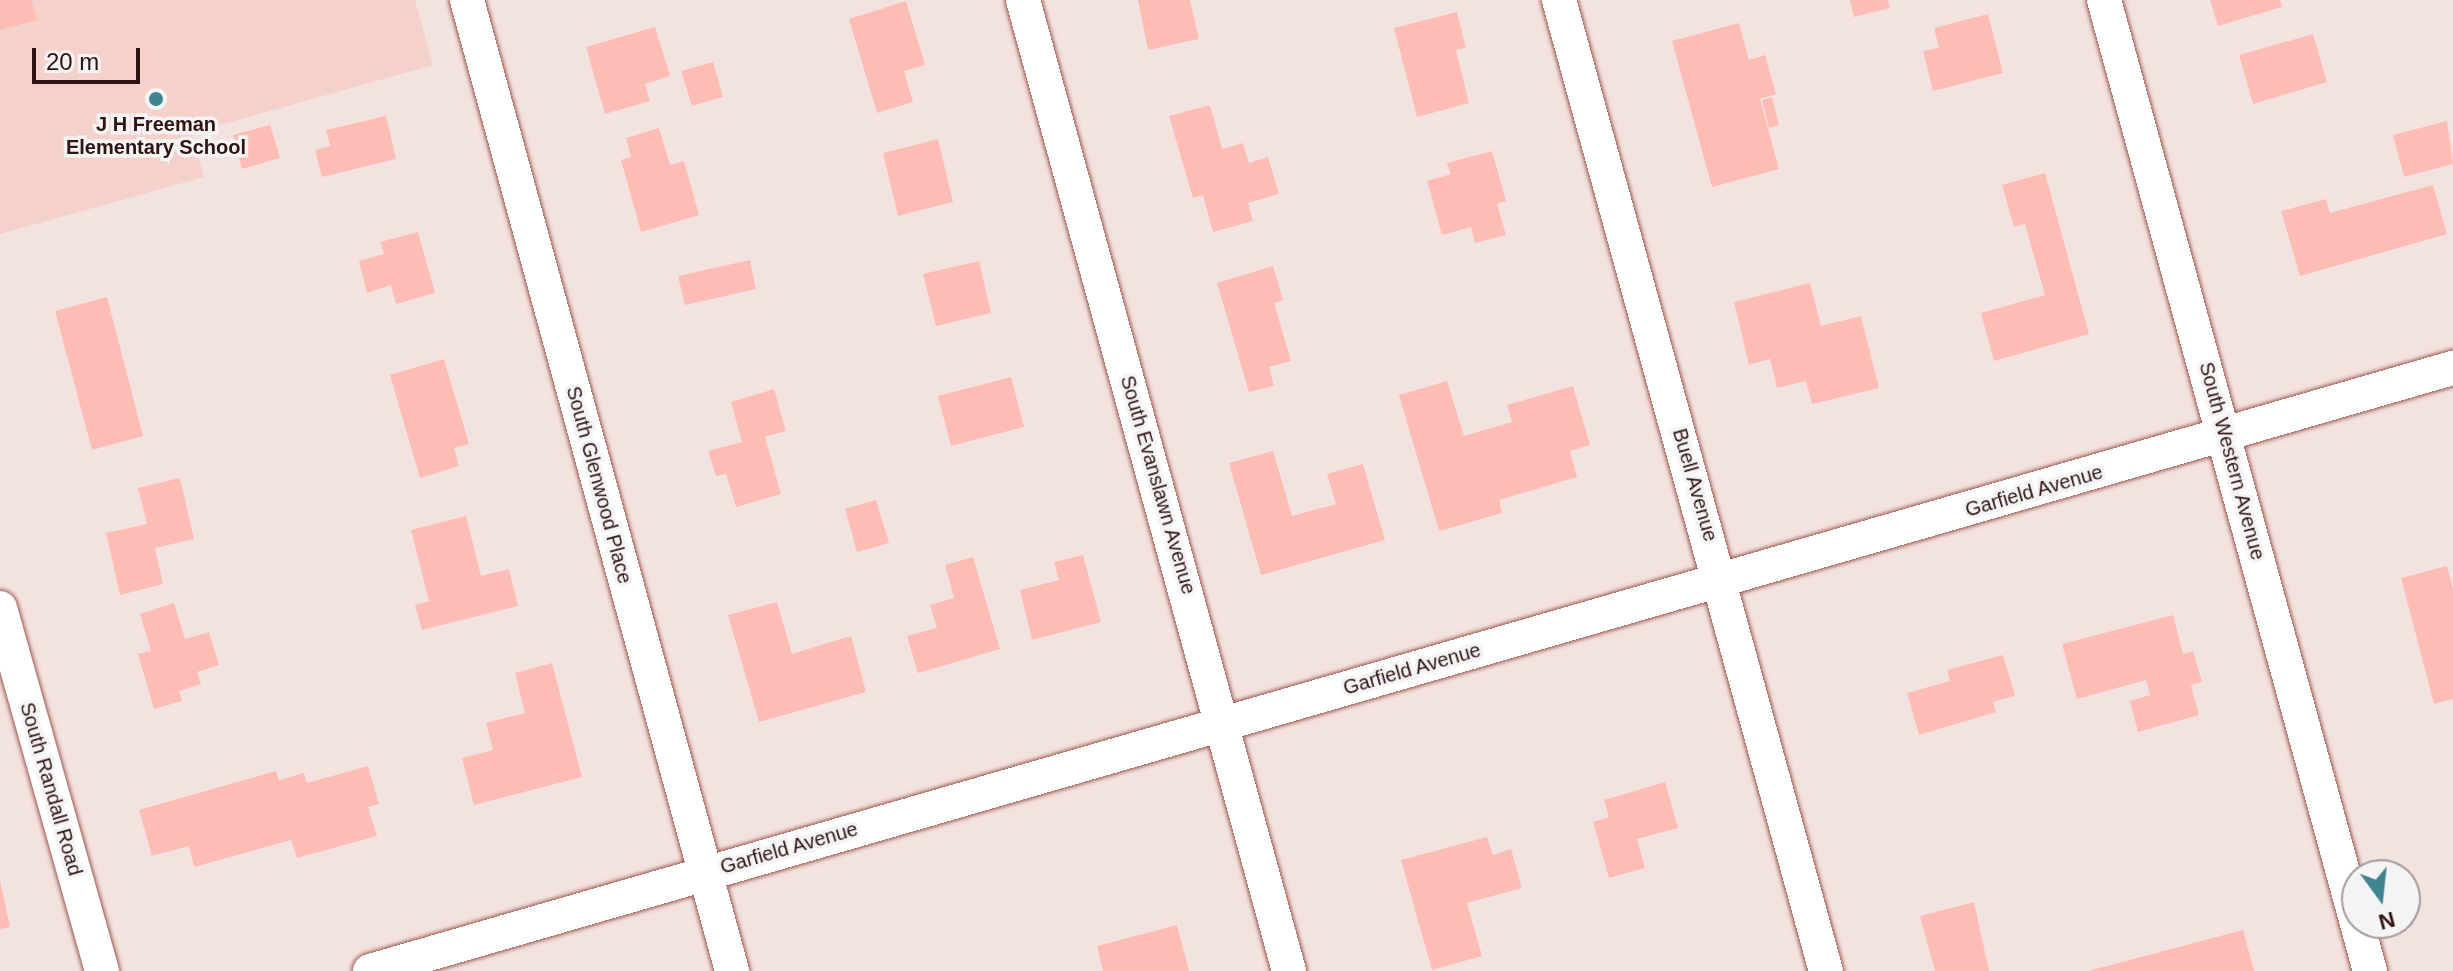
<!DOCTYPE html>
<html>
<head>
<meta charset="utf-8">
<style>
  body { margin:0 }
  #map { position:relative; width:2453px; height:971px; overflow:hidden; background:#f3e3e0; font-family:Arial,sans-serif }
  div>[style] { position:absolute }
  .built>* { inset:0; background:#f5d1cc }
  .building>* { inset:0; background:#fdbdb5 }
  .roads { filter:drop-shadow(0 0 2px #9e5850) drop-shadow(0 0 2px #9e5850) }
  .minor>* { height:34px; margin:-17px; padding:0 17px; transform-origin:17px; border-radius:17px; background:#fff }
  .dots>* { width:22px; height:22px; translate:-50% -50%; box-sizing:border-box; border:4px solid #f4f4f4; border-radius:50% }
  span { translate:-50% -50%; white-space:nowrap; text-align:center; line-height:1.15; -webkit-text-stroke:7px #f4f4f4; paint-order:stroke }
  .poi-label { font-size:20px; color:#301411; font-weight:700 }
  .street-label { font-size:20px; color:#301411 }
  .north { position:absolute; left:2341px; top:859px; width:80px; height:80px; box-sizing:border-box; background:#f4f4f4; border:2px solid #a69a99; border-radius:50%; rotate:165deg; font-size:22px; font-weight:700; line-height:32px; text-align:center; color:#301411 }
  .north::after { content:''; display:block; margin:auto; width:28px; height:36px; background:#3e858f; clip-path:polygon(50% 0,100% 100%,50% 72%,0 100%) }
  .scale { position:absolute; left:32px; top:48px; width:108px; height:36px; box-sizing:border-box; border:4px solid #301411; border-top:0; padding-left:10px; font-size:24px; line-height:28px; white-space:nowrap; color:#301411; -webkit-text-stroke:6px #f4f4f4; paint-order:stroke }
</style>
</head>
<body>
<div id="map">
  <div class="built">
    <div style="clip-path:polygon(0 0,415px 0,433px 65px,192px 133px,204px 177px,0 234px)"></div>
  </div>
  <div class="building">
    <div style="clip-path:polygon(0 0,31px 0,37px 20px,0 30px)"></div>
    <div style="clip-path:polygon(1138px 0,1190px 0,1199px 39px,1148px 50px)"></div>
    <div style="clip-path:polygon(1850px 0,1888px 0,1890px 8px,1854px 17px)"></div>
    <div style="clip-path:polygon(2210px 0,2280px 0,2282px 7px,2218px 26px)"></div>
    <div style="clip-path:polygon(906px 1px,925px 65px,904px 71px,913px 102px,877px 113px,849px 19px)"></div>
    <div style="clip-path:polygon(1457px 12px,1466px 48px,1456px 50px,1469px 103px,1417px 117px,1394px 28px)"></div>
    <div style="clip-path:polygon(1988px 14px,2003px 73px,1933px 91px,1923px 51px,1939px 48px,1934px 28px)"></div>
    <div style="clip-path:polygon(1739px 23px,1749px 60px,1765px 55px,1776px 94px,1760px 99px,1779px 169px,1712px 187px,1672px 41px)"></div>
    <div style="clip-path:polygon(655px 27px,670px 76px,645px 84px,650px 101px,605px 114px,586px 47px)"></div>
    <div style="clip-path:polygon(2313px 34px,2327px 82px,2253px 104px,2239px 55px)"></div>
    <div style="clip-path:polygon(713px 62px,723px 97px,692px 106px,681px 71px)"></div>
    <div style="clip-path:polygon(1772px 97px,1779px 125px,1769px 128px,1762px 100px)"></div>
    <div style="clip-path:polygon(1210px 105px,1222px 149px,1243px 143px,1249px 163px,1268px 157px,1279px 194px,1248px 203px,1253px 221px,1213px 232px,1203px 195px,1193px 198px,1169px 116px)"></div>
    <div style="clip-path:polygon(386px 116px,396px 159px,322px 177px,315px 150px,330px 146px,326px 130px)"></div>
    <div style="clip-path:polygon(2447px 121px,2453px 164px,2404px 177px,2393px 135px)"></div>
    <div style="clip-path:polygon(270px 125px,280px 158px,242px 169px,233px 135px)"></div>
    <div style="clip-path:polygon(659px 128px,670px 165px,684px 161px,699px 215px,641px 232px,621px 160px,631px 157px,626px 138px)"></div>
    <div style="clip-path:polygon(938px 139px,953px 202px,898px 216px,883px 153px)"></div>
    <div style="clip-path:polygon(1492px 151px,1506px 201px,1497px 204px,1506px 235px,1475px 243px,1471px 227px,1442px 235px,1427px 181px,1451px 174px,1447px 163px)"></div>
    <div style="clip-path:polygon(2045px 173px,2089px 334px,1994px 361px,1981px 313px,2045px 295px,2025px 224px,2014px 227px,2002px 185px)"></div>
    <div style="clip-path:polygon(2433px 185px,2447px 234px,2300px 276px,2281px 211px,2326px 199px,2330px 213px)"></div>
    <div style="clip-path:polygon(418px 232px,435px 293px,396px 304px,391px 285px,367px 293px,359px 261px,384px 254px,380px 242px)"></div>
    <div style="clip-path:polygon(750px 260px,756px 289px,685px 305px,678px 276px)"></div>
    <div style="clip-path:polygon(979px 261px,991px 313px,936px 326px,923px 274px)"></div>
    <div style="clip-path:polygon(1273px 266px,1283px 300px,1274px 303px,1291px 361px,1269px 367px,1274px 386px,1249px 392px,1217px 283px)"></div>
    <div style="clip-path:polygon(1810px 283px,1821px 326px,1861px 316px,1879px 388px,1812px 404px,1806px 381px,1777px 388px,1770px 359px,1749px 365px,1734px 302px)"></div>
    <div style="clip-path:polygon(107px 297px,143px 436px,92px 450px,55px 311px)"></div>
    <div style="clip-path:polygon(444px 359px,469px 444px,454px 448px,459px 466px,420px 478px,390px 375px)"></div>
    <div style="clip-path:polygon(1011px 377px,1024px 427px,951px 446px,938px 396px)"></div>
    <div style="clip-path:polygon(1447px 381px,1464px 436px,1512px 422px,1507px 405px,1573px 386px,1590px 445px,1570px 451px,1577px 477px,1499px 500px,1502px 513px,1439px 531px,1399px 395px)"></div>
    <div style="clip-path:polygon(774px 389px,786px 431px,765px 437px,781px 494px,736px 507px,726px 474px,716px 476px,708px 451px,742px 442px,731px 402px)"></div>
    <div style="clip-path:polygon(1273px 451px,1292px 516px,1336px 504px,1327px 474px,1363px 464px,1385px 540px,1261px 575px,1229px 463px)"></div>
    <div style="clip-path:polygon(180px 478px,194px 539px,155px 548px,163px 584px,120px 595px,106px 533px,147px 524px,138px 488px)"></div>
    <div style="clip-path:polygon(876px 500px,889px 543px,857px 552px,845px 509px)"></div>
    <div style="clip-path:polygon(466px 516px,481px 576px,509px 569px,518px 606px,422px 630px,415px 605px,429px 601px,411px 530px)"></div>
    <div style="clip-path:polygon(1083px 555px,1101px 622px,1032px 640px,1020px 590px,1059px 580px,1054px 562px)"></div>
    <div style="clip-path:polygon(973px 557px,1000px 649px,918px 673px,907px 636px,937px 628px,930px 605px,954px 598px,945px 565px)"></div>
    <div style="clip-path:polygon(2447px 566px,2453px 589px,2453px 699px,2434px 704px,2401px 578px)"></div>
    <div style="clip-path:polygon(777px 602px,792px 654px,851px 636px,866px 692px,759px 722px,728px 615px)"></div>
    <div style="clip-path:polygon(174px 603px,185px 639px,209px 632px,219px 665px,197px 672px,201px 684px,179px 691px,182px 701px,154px 709px,138px 654px,151px 651px,140px 614px)"></div>
    <div style="clip-path:polygon(2173px 615px,2183px 654px,2193px 651px,2202px 682px,2191px 685px,2199px 715px,2138px 732px,2130px 701px,2150px 695px,2146px 680px,2077px 699px,2062px 644px)"></div>
    <div style="clip-path:polygon(2003px 655px,2015px 696px,1993px 702px,1996px 712px,1919px 735px,1907px 693px,1950px 681px,1947px 670px)"></div>
    <div style="clip-path:polygon(552px 663px,582px 777px,474px 805px,462px 758px,493px 750px,486px 723px,525px 713px,515px 673px)"></div>
    <div style="clip-path:polygon(368px 766px,379px 804px,368px 807px,377px 836px,297px 858px,291px 840px,194px 867px,189px 846px,152px 856px,139px 810px,276px 771px,279px 780px,304px 773px,307px 783px)"></div>
    <div style="clip-path:polygon(1665px 782px,1678px 828px,1637px 839px,1645px 868px,1609px 878px,1593px 822px,1609px 817px,1604px 800px)"></div>
    <div style="clip-path:polygon(1487px 837px,1493px 855px,1511px 849px,1522px 888px,1467px 903px,1482px 956px,1432px 970px,1401px 860px)"></div>
    <div style="clip-path:polygon(0 880px,10px 927px,0 929px)"></div>
    <div style="clip-path:polygon(1974px 902px,1989px 971px,1935px 971px,1920px 916px)"></div>
    <div style="clip-path:polygon(1177px 925px,1189px 971px,1103px 971px,1097px 946px)"></div>
    <div style="clip-path:polygon(2243px 930px,2254px 971px,2092px 971px,2092px 970px)"></div>
  </div>
  <div class="roads">
    <div class="minor">
      <div style="left:467px;top:0;width:1007px;rotate:74.73deg"></div>
      <div style="left:1023px;top:0;width:1007px;rotate:74.68deg"></div>
      <div style="left:1559px;top:0;width:1007px;rotate:74.63deg"></div>
      <div style="left:2104px;top:0;width:1007px;rotate:74.68deg"></div>
      <div style="left:0;top:608px;width:377px;rotate:74.3deg"></div>
      <div style="left:370px;top:971px;width:2169px;rotate:-16.15deg"></div>
    </div>
  </div>
  <div class="dots">
    <div style="left:156px;top:99px;background:#3e858f"></div>
  </div>
  <div class="poi-label">
    <span style="left:156px;top:136px">J H Freeman<br>Elementary School</span>
  </div>
  <div class="street-label">
    <span style="left:2232px;top:461px;rotate:75deg">South Western Avenue</span>
    <span style="left:599px;top:485px;rotate:75deg">South Glenwood Place</span>
    <span style="left:1158px;top:485px;rotate:74deg">South Evanslawn Avenue</span>
    <span style="left:1695px;top:485px;rotate:74deg">Buell Avenue</span>
    <span style="left:2034px;top:491px;rotate:-16deg">Garfield Avenue</span>
    <span style="left:1412px;top:669px;rotate:-16deg">Garfield Avenue</span>
    <span style="left:51px;top:789px;rotate:74deg">South Randall Road</span>
    <span style="left:789px;top:848px;rotate:-16deg">Garfield Avenue</span>
  </div>
  <div class="north">N</div>
  <div class="scale">20 m</div>
</div>
</body>
</html>
